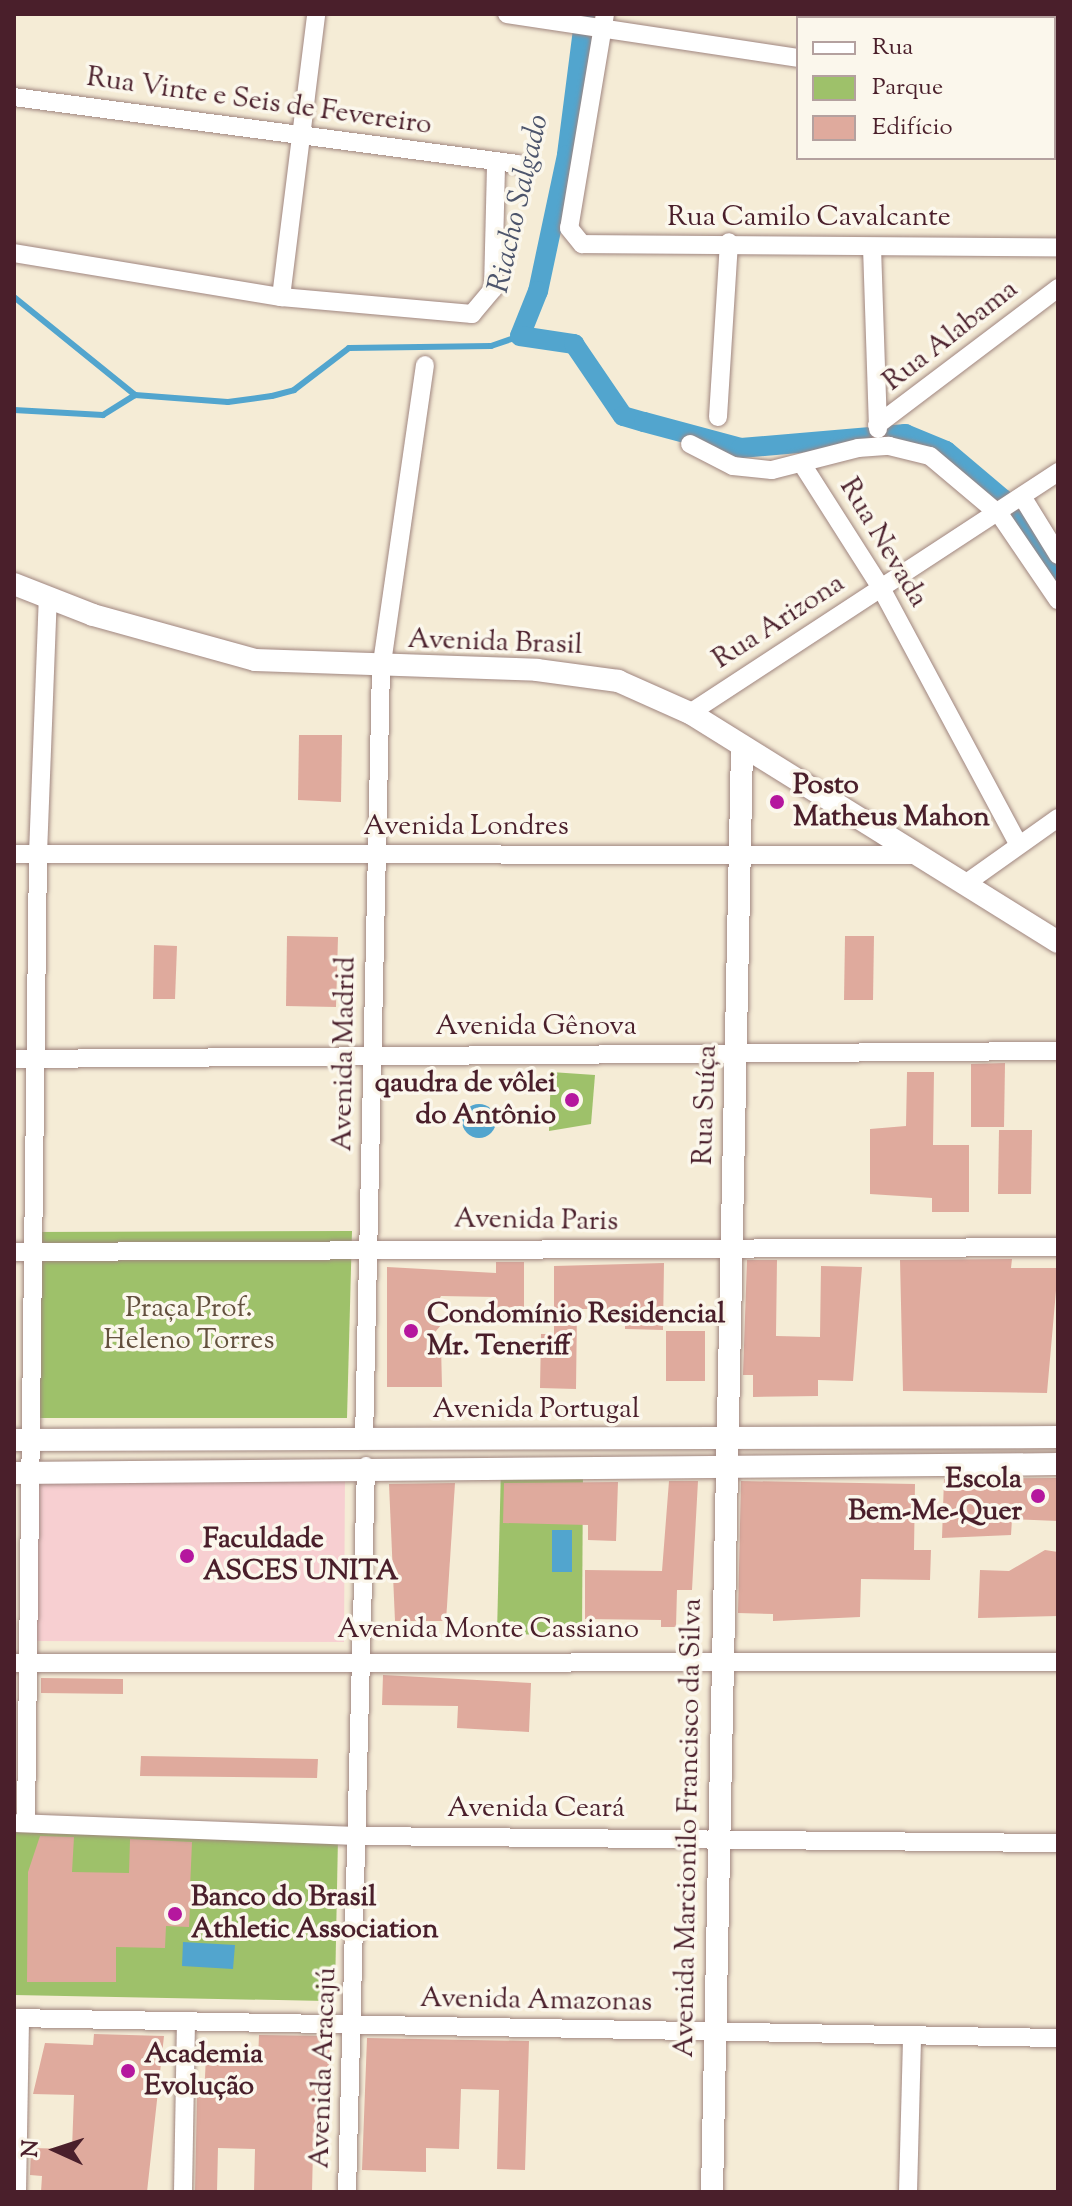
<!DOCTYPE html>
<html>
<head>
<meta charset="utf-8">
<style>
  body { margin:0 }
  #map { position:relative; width:1072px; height:2206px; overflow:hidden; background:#f5ecd6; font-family:"Sorts Mill Goudy",serif }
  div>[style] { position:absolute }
  .built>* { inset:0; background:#f7cfd1 }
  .green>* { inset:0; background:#9ec16a }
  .water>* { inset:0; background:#52a5ce }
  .round { border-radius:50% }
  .stream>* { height:6px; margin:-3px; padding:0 3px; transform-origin:3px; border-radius:3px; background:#52a5ce }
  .canal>* { height:20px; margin:-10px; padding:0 10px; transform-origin:10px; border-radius:10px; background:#52a5ce }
  .building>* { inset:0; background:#dfaa9d }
  .roads { filter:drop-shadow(0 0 2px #a08680) drop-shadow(0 0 2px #a08680) }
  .minor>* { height:18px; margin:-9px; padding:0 9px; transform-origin:9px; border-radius:9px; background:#fff }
  .tertiary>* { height:22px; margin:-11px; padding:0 11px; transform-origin:11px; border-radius:11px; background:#fff }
  .dots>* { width:22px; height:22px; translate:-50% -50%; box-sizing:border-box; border:4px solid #fbf7ec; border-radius:50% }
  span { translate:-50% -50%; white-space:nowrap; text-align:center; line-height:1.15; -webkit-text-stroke:7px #fbf7ec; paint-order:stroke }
  .street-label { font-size:28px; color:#4a1f2b }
  .poi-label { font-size:28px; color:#4a1f2b; font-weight:700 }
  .left { translate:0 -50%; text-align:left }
  .right { translate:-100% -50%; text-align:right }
  .park-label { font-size:28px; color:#63503e }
  .water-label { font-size:30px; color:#4d556c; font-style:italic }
  .frame { position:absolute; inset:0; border:16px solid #4a1f2b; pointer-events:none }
  .legend { position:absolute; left:796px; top:16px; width:260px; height:144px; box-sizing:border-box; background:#fbf7ec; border:2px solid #b4a19f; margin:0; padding:10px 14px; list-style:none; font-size:24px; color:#4a1f2b }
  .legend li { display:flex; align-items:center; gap:16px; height:40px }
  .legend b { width:40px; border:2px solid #b4a19f }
  .north { position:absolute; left:16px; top:2110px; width:80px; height:80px; -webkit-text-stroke:6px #fbf7ec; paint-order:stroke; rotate:273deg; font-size:22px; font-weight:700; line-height:32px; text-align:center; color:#4a1f2b }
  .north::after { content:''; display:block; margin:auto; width:28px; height:36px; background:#4a1f2b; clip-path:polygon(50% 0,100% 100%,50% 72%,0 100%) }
</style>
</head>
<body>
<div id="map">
  <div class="built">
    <div style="clip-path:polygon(28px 1469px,345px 1472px,344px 1642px,30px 1641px)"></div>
  </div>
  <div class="green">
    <div style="clip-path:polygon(551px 1072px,595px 1075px,591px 1124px,549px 1131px)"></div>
    <div style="clip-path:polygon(352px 1231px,347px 1418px,26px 1418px,30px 1232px)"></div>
    <div style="clip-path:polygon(501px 1466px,583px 1466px,582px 1635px,497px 1634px)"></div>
    <div style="clip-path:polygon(14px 1822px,338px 1837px,335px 1991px,327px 2001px,14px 1995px)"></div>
  </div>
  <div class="water">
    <div class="round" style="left:462px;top:1104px;width:34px;height:34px"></div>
    <div style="clip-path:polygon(552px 1530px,572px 1530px,572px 1572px,552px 1572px)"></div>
    <div style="clip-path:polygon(183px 1942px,235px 1945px,233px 1969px,182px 1966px)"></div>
  </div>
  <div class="stream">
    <div style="left:14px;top:297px;width:156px;rotate:39deg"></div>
    <div style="left:14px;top:410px;width:89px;rotate:3.2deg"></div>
    <div style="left:103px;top:415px;width:38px;rotate:-32deg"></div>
    <div style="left:135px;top:395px;width:93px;rotate:4.3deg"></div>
    <div style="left:228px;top:402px;width:44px;rotate:-7.8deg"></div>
    <div style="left:272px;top:396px;width:23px;rotate:-15deg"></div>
    <div style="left:294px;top:390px;width:69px;rotate:-37.4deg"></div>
    <div style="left:349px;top:348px;width:142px;rotate:-0.8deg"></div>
    <div style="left:491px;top:346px;width:31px;rotate:-19deg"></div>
  </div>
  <div class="canal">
    <div style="left:585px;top:14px;width:142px;rotate:97.3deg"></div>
    <div style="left:567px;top:155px;width:139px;rotate:102deg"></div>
    <div style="left:538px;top:291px;width:48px;rotate:111.8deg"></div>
    <div style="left:520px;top:336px;width:55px;rotate:8.4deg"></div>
    <div style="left:574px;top:344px;width:87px;rotate:55.8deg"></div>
    <div style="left:623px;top:416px;width:22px;rotate:16deg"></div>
    <div style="left:644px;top:422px;width:100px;rotate:15deg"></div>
    <div style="left:741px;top:448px;width:165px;rotate:-4.9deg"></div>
    <div style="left:905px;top:434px;width:44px;rotate:22.5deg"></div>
    <div style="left:946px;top:451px;width:75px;rotate:40.1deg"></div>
    <div style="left:1003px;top:499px;width:95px;rotate:54.8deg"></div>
  </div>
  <div class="building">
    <div style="clip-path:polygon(299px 735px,342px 735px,341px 802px,298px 800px)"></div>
    <div style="clip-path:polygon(287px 936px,338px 937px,336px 1007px,286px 1006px)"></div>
    <div style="clip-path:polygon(845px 936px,874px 936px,873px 1000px,844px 1000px)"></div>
    <div style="clip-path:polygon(154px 945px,177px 946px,175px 999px,153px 999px)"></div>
    <div style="clip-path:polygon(1005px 1063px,1004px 1127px,971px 1127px,971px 1064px)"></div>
    <div style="clip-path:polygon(907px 1072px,934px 1072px,933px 1145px,969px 1145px,969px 1212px,932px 1212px,932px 1198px,870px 1194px,870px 1129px,906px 1126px)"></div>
    <div style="clip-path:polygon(999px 1130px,1032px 1130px,1031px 1194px,998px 1194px)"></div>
    <div style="clip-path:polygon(1012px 1259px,1011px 1268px,1058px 1268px,1047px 1393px,903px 1391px,900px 1260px)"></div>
    <div style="clip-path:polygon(747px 1260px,777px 1260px,776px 1336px,820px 1337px,821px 1266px,862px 1267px,853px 1381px,818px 1380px,818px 1396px,753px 1397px,753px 1375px,743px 1375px)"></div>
    <div style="clip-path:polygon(496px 1262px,524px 1262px,524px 1323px,496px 1323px,496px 1297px,441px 1296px,431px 1315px,441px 1325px,431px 1337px,441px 1345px,442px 1387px,387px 1387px,387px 1267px,496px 1273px)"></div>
    <div style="clip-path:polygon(664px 1263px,663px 1330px,625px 1329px,625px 1309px,577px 1309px,576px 1389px,540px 1388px,541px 1334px,554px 1334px,554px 1266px)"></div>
    <div style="clip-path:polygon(666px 1331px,705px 1331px,705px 1381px,666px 1381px)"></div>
    <div style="clip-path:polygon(1058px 1478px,1058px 1521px,1012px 1519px,1011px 1535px,942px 1538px,944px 1479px)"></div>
    <div style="clip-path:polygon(669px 1481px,698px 1481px,692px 1590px,677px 1590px,676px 1627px,661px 1627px,661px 1620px,585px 1619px,585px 1570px,662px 1571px)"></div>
    <div style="clip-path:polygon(741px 1481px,915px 1484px,914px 1550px,931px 1550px,930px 1580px,861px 1579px,860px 1617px,773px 1621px,773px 1614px,738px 1613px)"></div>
    <div style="clip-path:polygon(618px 1482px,616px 1541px,588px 1540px,588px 1525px,503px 1523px,504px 1483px)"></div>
    <div style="clip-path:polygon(455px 1483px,446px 1621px,395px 1621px,389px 1484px)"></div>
    <div style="clip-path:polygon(1045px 1550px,1058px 1552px,1058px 1616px,978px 1618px,980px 1570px,1009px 1571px)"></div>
    <div style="clip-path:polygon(383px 1675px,531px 1683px,529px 1732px,457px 1728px,458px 1706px,382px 1705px)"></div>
    <div style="clip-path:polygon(41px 1678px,123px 1679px,123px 1694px,41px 1693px)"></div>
    <div style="clip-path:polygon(141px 1756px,318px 1759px,317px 1778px,140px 1776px)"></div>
    <div style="clip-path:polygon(40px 1836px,74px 1837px,72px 1872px,129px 1873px,130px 1839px,192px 1842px,190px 1889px,250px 1891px,250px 1908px,190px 1906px,189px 1927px,166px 1926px,165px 1948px,116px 1947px,116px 1982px,27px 1982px,28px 1872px)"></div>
    <div style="clip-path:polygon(94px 2034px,164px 2036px,147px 2192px,41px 2192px,42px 2176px,30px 2175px,31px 2148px,72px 2149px,74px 2095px,33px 2094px,45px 2043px,93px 2045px)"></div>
    <div style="clip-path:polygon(259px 2035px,330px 2036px,328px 2097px,317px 2097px,321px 2151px,313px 2150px,312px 2192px,254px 2192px,255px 2149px,218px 2148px,217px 2192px,195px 2192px,197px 2097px,204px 2097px,206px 2056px,258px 2059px)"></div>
    <div style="clip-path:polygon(367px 2038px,529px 2041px,525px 2170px,497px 2169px,499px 2090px,461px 2089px,459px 2149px,426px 2148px,426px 2172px,362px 2170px)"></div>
  </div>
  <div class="roads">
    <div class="minor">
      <div style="left:507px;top:14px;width:294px;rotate:8.6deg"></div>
      <div style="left:605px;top:14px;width:217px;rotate:99.5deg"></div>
      <div style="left:569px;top:228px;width:21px;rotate:51deg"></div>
      <div style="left:582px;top:244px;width:476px;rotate:0.4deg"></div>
      <div style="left:869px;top:18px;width:4px;rotate:-76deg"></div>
      <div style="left:14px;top:97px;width:508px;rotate:7.57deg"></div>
      <div style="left:1054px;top:97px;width:4px"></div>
      <div style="left:872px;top:247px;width:182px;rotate:88.1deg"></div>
      <div style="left:14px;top:253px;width:271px;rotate:9.4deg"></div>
      <div style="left:281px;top:297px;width:192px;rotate:5.1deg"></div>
      <div style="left:472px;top:314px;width:33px;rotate:-50deg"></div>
      <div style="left:493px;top:289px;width:127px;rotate:-88.6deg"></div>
      <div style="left:281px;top:297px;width:285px;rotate:-82.9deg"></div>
      <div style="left:718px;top:417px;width:175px;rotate:-86.4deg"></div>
      <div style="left:877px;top:425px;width:227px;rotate:-37.1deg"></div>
      <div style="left:690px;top:444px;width:48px;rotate:27.1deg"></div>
      <div style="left:733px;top:466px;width:39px;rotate:6deg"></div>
      <div style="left:772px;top:470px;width:89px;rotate:-14.3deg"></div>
      <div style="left:858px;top:448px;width:31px;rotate:-4deg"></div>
      <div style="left:889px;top:446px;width:42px;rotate:13.7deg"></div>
      <div style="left:930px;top:456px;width:92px;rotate:40.1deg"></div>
      <div style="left:1000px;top:515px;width:103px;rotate:55.7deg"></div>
      <div style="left:804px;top:467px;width:143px;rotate:57.5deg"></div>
      <div style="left:881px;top:588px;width:289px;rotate:61.8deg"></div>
      <div style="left:1023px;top:498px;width:67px;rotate:58.4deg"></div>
      <div style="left:690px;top:713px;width:440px;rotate:-33.2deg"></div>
      <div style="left:14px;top:854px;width:905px;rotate:0.06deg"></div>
      <div style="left:965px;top:884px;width:114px;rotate:-35.4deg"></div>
      <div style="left:14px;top:1059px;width:1044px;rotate:-0.44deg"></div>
      <div style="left:14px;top:1252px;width:1044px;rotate:-0.27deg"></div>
      <div style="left:364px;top:1440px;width:770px;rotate:-88.74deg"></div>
      <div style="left:381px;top:670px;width:308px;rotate:-81.8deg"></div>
      <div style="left:14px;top:1663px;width:1044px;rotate:-0.05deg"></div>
      <div style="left:17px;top:1823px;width:344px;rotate:2.2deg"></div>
      <div style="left:361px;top:1836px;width:697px;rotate:0.58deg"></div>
      <div style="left:26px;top:1823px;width:969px;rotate:-89.29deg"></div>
      <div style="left:38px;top:854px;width:258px;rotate:-87.8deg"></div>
      <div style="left:14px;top:2018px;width:1044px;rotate:1.1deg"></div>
      <div style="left:17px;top:2192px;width:174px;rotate:-89deg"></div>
      <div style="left:183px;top:2192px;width:168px;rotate:-89deg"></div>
      <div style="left:347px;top:2192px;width:726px;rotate:-88.5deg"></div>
      <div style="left:908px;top:2192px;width:155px;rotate:-88.5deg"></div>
    </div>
    <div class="tertiary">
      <div style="left:14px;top:584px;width:85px;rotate:21.4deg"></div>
      <div style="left:93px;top:615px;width:168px;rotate:15.5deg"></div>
      <div style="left:255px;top:660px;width:282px;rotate:2deg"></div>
      <div style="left:537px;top:670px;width:82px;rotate:7.7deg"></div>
      <div style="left:618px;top:681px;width:79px;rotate:24deg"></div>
      <div style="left:690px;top:713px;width:433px;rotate:31.9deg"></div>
      <div style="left:14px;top:1440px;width:1044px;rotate:-0.16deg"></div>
      <div style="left:14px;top:1473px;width:1044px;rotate:-0.49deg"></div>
      <div style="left:712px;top:2192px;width:1446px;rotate:-88.81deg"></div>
    </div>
  </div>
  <div class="dots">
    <div style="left:777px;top:802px;background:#b5179e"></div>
    <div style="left:572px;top:1100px;background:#b5179e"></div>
    <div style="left:411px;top:1331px;background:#b5179e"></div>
    <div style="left:1038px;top:1496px;background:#b5179e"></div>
    <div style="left:187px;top:1556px;background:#b5179e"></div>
    <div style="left:175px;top:1914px;background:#b5179e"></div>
    <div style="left:128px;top:2071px;background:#b5179e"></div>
  </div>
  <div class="street-label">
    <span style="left:259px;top:102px;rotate:8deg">Rua Vinte e Seis de Fevereiro</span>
    <span style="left:809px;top:218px">Rua Camilo Cavalcante</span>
    <span style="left:951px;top:336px;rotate:-38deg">Rua Alabama</span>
    <span style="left:883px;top:543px;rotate:59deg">Rua Nevada</span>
    <span style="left:779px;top:622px;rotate:-33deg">Rua Arizona</span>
    <span style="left:495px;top:643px;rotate:2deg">Avenida Brasil</span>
    <span style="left:466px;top:827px">Avenida Londres</span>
    <span style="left:536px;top:1027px">Avenida Gênova</span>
    <span style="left:345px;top:1054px;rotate:-89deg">Avenida Madrid</span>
    <span style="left:706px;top:1105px;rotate:-88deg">Rua Suíça</span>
    <span style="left:536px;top:1221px;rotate:1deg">Avenida Paris</span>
    <span style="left:536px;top:1410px">Avenida Portugal</span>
    <span style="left:488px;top:1630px">Avenida Monte Cassiano</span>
    <span style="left:536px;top:1809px">Avenida Ceará</span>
    <span style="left:689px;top:1828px;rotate:-89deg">Avenida Marcionilo Francisco da Silva</span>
    <span style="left:536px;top:2001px;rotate:1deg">Avenida Amazonas</span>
    <span style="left:324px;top:2068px;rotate:-88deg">Avenida Aracajú</span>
  </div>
  <div class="poi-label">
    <span class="left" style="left:793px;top:802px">Posto<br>Matheus Mahon</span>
    <span class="right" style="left:556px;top:1100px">qaudra de vôlei<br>do Antônio</span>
    <span class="left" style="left:427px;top:1331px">Condomínio Residencial<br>Mr. Teneriff</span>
    <span class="right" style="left:1022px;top:1496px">Escola<br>Bem-Me-Quer</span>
    <span class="left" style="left:203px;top:1556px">Faculdade<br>ASCES UNITA</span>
    <span class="left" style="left:191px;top:1914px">Banco do Brasil<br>Athletic Association</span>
    <span class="left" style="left:144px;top:2071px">Academia<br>Evolução</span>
  </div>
  <div class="park-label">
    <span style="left:189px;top:1325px">Praça Prof.<br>Heleno Torres</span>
  </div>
  <div class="water-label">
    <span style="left:520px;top:204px;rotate:-77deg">Riacho Salgado</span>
  </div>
  <div class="frame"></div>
  <ul class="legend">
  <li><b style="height:10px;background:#fff"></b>Rua</li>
  <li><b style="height:22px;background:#9ec16a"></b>Parque</li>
  <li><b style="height:22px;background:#dfaa9d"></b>Edifício</li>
  </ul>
  <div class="north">N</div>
</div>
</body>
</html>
